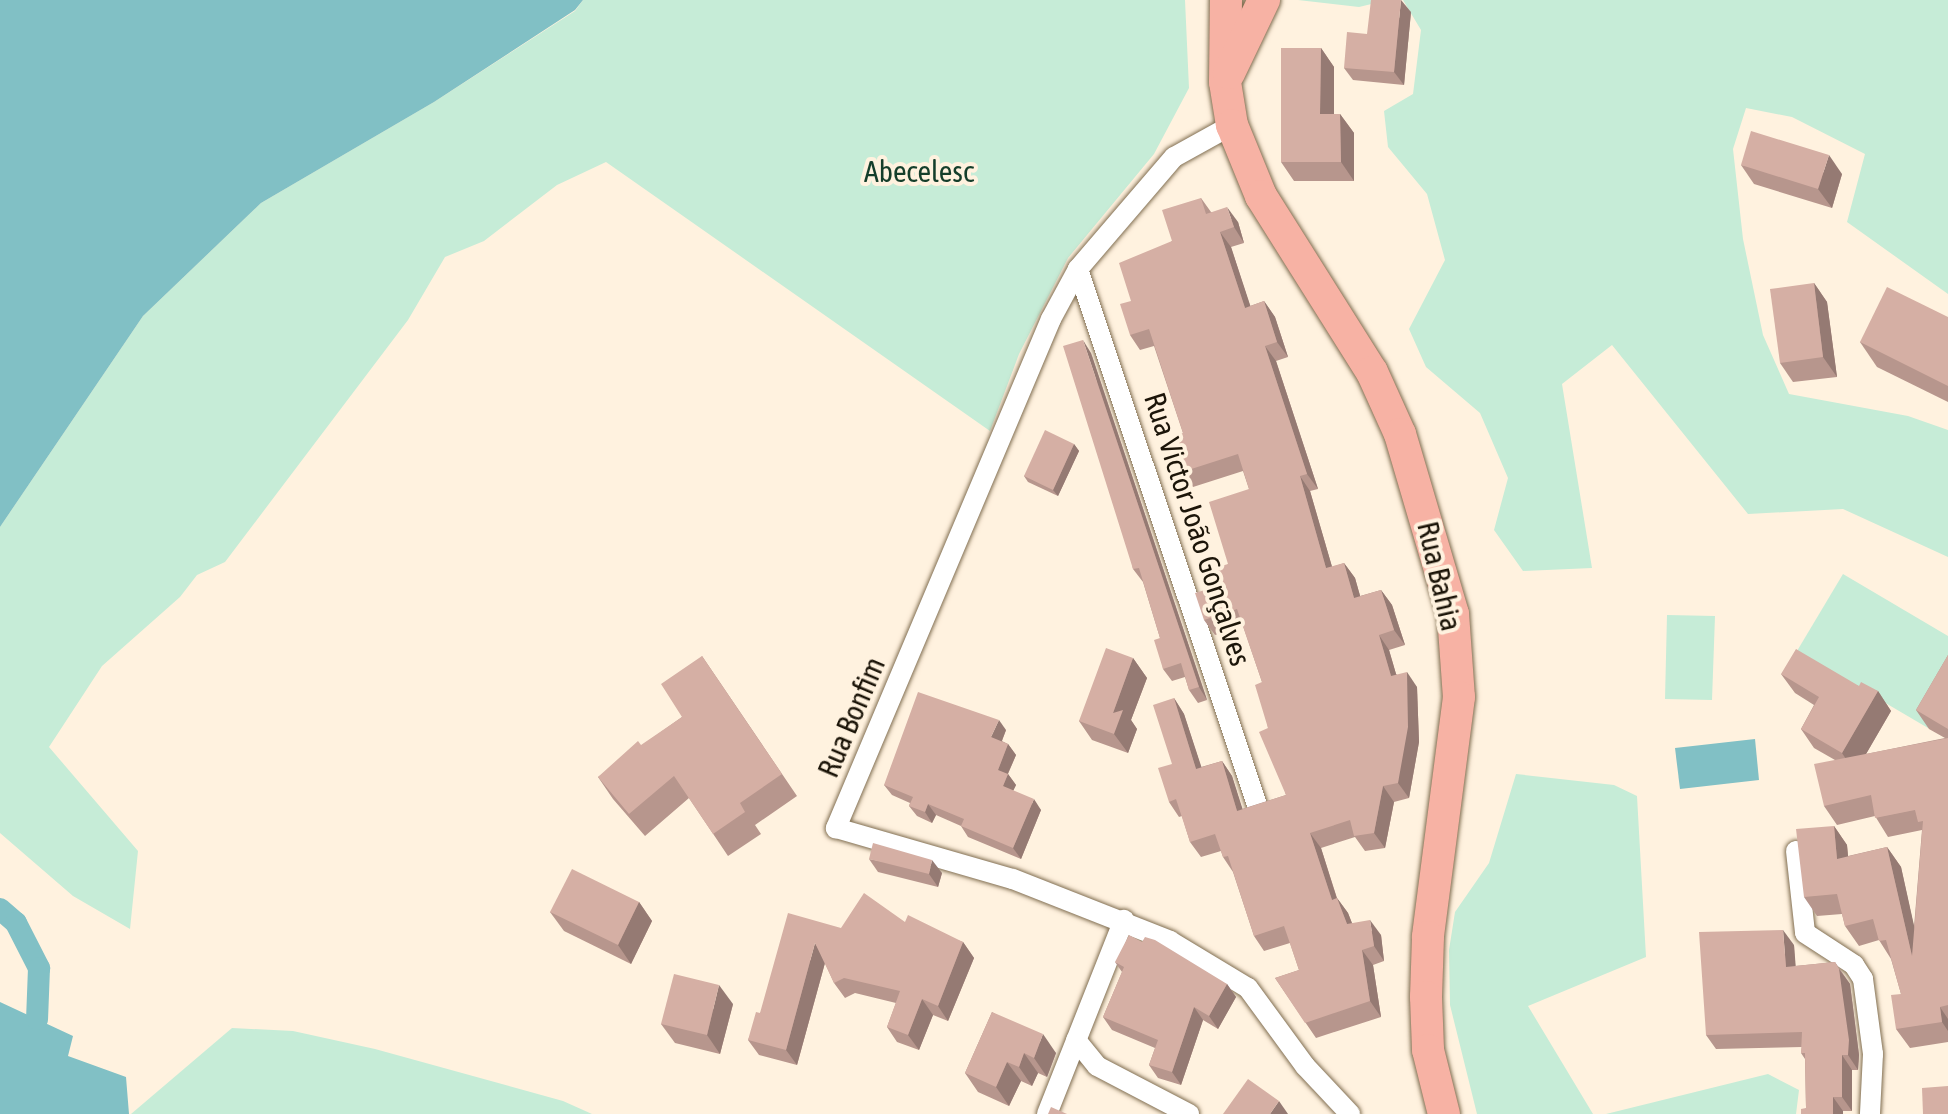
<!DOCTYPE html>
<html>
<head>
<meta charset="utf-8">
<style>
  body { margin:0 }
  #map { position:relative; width:1948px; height:1114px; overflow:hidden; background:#fff2df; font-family:"Asap Condensed",sans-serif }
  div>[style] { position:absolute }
  .green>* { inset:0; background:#c6ecd7 }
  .water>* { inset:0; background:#81c0c5 }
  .canal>* { height:22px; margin:-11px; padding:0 11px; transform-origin:11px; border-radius:11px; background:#81c0c5 }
  .roads { filter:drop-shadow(0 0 2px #816e51) drop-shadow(0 0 2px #816e51) }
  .minor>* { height:20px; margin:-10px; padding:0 10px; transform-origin:10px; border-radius:10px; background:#fff }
  .primary>* { height:32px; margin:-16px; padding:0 16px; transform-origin:16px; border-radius:16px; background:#f7b2a4 }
  .wall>* { inset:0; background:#b7968d }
  .shaded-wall>* { inset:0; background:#957a73 }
  .building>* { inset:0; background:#d5afa4 }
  span { translate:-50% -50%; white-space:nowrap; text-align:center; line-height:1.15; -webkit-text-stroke:8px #fff2df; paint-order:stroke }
  .park-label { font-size:30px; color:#153e2b }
  .street-label { font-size:30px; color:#1c1509 }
</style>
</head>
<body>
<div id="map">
  <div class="green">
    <div style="clip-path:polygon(583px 0,1185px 0,1189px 88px,1154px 154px,1068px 258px,1019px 354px,990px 431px,606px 162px,557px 185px,484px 241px,445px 257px,408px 320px,225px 562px,197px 575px,180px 597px,102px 666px,49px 747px,138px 851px,130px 929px,73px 896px,0 833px,0 527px,143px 316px,261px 203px,434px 102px,575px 11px)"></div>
    <div style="clip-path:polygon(1298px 0,1388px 0,1359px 7px)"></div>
    <div style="clip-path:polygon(1403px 0,1948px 0,1948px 294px,1847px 222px,1865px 154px,1792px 117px,1746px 108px,1733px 149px,1743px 239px,1763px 335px,1789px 394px,1908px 416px,1948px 430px,1948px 557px,1843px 509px,1748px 514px,1612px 345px,1562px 384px,1592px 568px,1523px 571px,1494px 530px,1508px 478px,1480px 413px,1426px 367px,1409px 329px,1445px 260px,1427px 194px,1388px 147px,1384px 111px,1413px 94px,1421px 30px)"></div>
    <div style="clip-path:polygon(1843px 574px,1948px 636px,1948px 693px,1928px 728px,1797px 651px)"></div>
    <div style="clip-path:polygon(1667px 615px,1715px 616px,1712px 700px,1665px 699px)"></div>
    <div style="clip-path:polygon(1516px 774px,1614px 785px,1637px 796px,1646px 957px,1528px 1006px,1593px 1114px,1477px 1114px,1450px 1005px,1449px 950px,1455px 912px,1489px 863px)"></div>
    <div style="clip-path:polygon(232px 1028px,293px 1031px,375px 1049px,563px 1101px,592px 1114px,131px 1114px)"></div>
    <div style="clip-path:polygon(1768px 1074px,1799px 1090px,1796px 1114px,1606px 1114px)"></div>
  </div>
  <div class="water">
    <div style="clip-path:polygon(0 0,583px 0,575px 10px,434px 102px,261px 203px,143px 316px,0 527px)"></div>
    <div style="clip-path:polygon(1755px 739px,1759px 780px,1680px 789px,1675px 748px)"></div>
    <div style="clip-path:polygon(0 1002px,73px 1036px,68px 1056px,126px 1077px,129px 1114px,0 1114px)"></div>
  </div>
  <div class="canal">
    <div style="left:0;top:909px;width:21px;rotate:41deg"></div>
    <div style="left:16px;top:923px;width:51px;rotate:62.9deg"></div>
    <div style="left:39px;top:968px;width:51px;rotate:92.2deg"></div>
  </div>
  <div class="roads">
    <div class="minor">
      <div style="left:1232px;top:125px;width:66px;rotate:151.1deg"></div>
      <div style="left:1174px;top:157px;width:148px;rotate:130.6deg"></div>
      <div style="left:1078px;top:269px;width:57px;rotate:118.4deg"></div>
      <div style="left:1051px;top:319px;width:553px;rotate:112.9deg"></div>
      <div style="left:836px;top:828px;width:184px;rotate:16.1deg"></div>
      <div style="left:1013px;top:879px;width:169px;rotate:21.5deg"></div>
      <div style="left:1170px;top:941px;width:91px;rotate:31.1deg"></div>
      <div style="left:1248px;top:988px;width:97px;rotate:53.8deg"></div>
      <div style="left:1305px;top:1066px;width:66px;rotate:46.8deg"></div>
      <div style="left:1078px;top:269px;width:568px;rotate:71.53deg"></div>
      <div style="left:1796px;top:851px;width:82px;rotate:83.7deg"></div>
      <div style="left:1805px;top:933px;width:59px;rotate:33.1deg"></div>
      <div style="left:1854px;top:965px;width:17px;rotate:57deg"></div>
      <div style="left:1863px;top:979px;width:76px;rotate:82.4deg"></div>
      <div style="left:1873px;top:1054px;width:60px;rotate:92.9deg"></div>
      <div style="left:1076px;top:1040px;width:33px;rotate:51deg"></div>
      <div style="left:1097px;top:1066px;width:104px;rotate:27.6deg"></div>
      <div style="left:1047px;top:1114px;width:209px;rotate:-68.4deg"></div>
    </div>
    <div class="primary">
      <div style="left:1226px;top:0;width:82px;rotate:90.7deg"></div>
      <div style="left:1225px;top:82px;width:44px;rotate:80.8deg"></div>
      <div style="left:1232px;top:125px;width:77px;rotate:67.8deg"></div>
      <div style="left:1261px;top:196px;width:208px;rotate:57.8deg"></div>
      <div style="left:1372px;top:372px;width:68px;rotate:65.7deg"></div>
      <div style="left:1400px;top:434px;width:188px;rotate:73.6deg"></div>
      <div style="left:1453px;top:614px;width:83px;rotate:85.9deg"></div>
      <div style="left:1459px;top:697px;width:242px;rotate:97.4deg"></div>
      <div style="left:1428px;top:937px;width:60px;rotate:91.9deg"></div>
      <div style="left:1426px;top:997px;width:53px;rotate:87.8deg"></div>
      <div style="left:1428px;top:1050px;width:66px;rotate:76deg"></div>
      <div style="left:1229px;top:73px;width:81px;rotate:-64.4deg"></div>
    </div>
  </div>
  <div class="wall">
    <div style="clip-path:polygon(1411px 12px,1404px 85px,1353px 80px,1344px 68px,1367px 34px)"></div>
    <div style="clip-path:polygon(1321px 48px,1334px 67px,1334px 114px,1340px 114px,1354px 133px,1354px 181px,1294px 181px,1281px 162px)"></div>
    <div style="clip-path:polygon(1741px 165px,1842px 174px,1832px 208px,1754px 184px)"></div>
    <div style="clip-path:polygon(1201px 198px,1211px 212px,1238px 222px,1244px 243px,1231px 247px,1250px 306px,1264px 301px,1275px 317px,1288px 357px,1276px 361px,1318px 489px,1310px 491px,1332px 567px,1344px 563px,1355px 578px,1360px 596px,1381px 590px,1392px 605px,1405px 645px,1389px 650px,1396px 674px,1417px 687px,1419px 742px,1409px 798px,1394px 802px,1385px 848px,1365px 851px,1355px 837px,1321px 848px,1337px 898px,1348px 913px,1352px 923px,1381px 935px,1384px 961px,1373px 965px,1381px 1017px,1316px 1038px,1275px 978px,1299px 970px,1290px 943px,1264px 951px,1254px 936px,1233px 872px,1223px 857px,1221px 851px,1201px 857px,1190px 842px,1182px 816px,1179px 817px,1169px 802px,1172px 764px,1174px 698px,1184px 714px,1201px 767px,1222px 761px,1232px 776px,1242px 809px,1286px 795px,1268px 728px,1262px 682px,1243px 626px,1215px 635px,1204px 620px,1215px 587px,1228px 564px,1249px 489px,1243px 471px,1193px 487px,1182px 472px,1183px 433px,1154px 346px,1140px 350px,1130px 335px,1131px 301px)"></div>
    <div style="clip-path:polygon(1814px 283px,1827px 302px,1837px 377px,1793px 382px,1780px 363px)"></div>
    <div style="clip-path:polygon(1948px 317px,1948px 402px,1877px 367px,1860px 342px)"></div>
    <div style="clip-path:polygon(1091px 353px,1207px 700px,1198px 703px,1189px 690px,1185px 677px,1172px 681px,1163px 669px,1160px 638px,1143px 582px,1133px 569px)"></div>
    <div style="clip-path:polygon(1074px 444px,1079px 451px,1058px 496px,1028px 482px,1024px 476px)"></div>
    <div style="clip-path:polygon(1948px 655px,1948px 1042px,1910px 1048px,1896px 1029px,1901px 994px,1891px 959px,1879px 940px,1859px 946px,1845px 926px,1842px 914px,1817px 916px,1804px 897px,1834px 826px,1847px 845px,1848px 856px,1887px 847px,1901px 867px,1914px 927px,1922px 830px,1888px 837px,1875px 816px,1837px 825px,1824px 806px,1835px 760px,1814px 748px,1801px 729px,1814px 705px,1795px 693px,1781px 674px,1859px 686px,1878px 691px,1891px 711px,1866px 754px,1945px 738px,1929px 729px,1916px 710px)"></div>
    <div style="clip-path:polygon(702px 656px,797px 796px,755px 825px,761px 834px,728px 856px,689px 798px,645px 836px,613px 799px,598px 777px,682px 717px)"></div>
    <div style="clip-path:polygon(1133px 658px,1147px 678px,1131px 720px,1137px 729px,1128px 753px,1092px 740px,1079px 721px)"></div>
    <div style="clip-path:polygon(1006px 730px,1002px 741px,1008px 744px,1016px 755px,1008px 774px,1016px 785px,1013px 791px,1041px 810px,1021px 859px,968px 837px,961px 826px,936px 815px,932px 823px,917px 816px,909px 806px,910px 803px,892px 795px,884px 785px)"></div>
    <div style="clip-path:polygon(869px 859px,942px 873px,938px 887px,878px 872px)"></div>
    <div style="clip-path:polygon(639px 902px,652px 921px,631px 964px,564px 931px,550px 912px)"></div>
    <div style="clip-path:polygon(905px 922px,963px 942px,974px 958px,948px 1021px,933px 1015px,919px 1050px,897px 1042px,887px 1027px,896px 1003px,855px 993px,845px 998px,834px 983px,825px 963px,797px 1065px,759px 1055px,748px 1040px,760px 1013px,841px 928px)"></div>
    <div style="clip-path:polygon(1794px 945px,1795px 966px,1835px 962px,1850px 984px,1859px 1055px,1858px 1070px,1852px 1070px,1852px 1111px,1843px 1111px,1843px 1114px,1801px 1114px,1806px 1108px,1805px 1059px,1801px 1053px,1802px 1047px,1716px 1049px,1706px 1035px)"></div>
    <div style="clip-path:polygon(1115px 962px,1227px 984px,1236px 997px,1218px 1029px,1203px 1020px,1181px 1085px,1158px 1078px,1149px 1065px,1155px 1048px,1112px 1030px,1103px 1017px,1122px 972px)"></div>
    <div style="clip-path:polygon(733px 1004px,720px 1054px,675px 1043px,661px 1024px)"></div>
    <div style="clip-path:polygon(992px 1012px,1056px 1053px,1047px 1077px,1038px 1073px,1032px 1086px,1021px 1081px,1009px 1106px,978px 1092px,965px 1073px)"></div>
  </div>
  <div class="shaded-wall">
    <div style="clip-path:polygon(1401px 0,1411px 12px,1404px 85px,1394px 72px)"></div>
    <div style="clip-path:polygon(1321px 48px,1334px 67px,1334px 133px,1320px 114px)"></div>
    <div style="clip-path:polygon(1340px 114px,1354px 133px,1354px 181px,1341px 162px)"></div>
    <div style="clip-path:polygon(1829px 155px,1842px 174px,1832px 208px,1818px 189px)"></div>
    <div style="clip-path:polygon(1227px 207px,1238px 222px,1244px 243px,1234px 227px)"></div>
    <div style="clip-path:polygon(1220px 232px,1231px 247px,1256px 323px,1245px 308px)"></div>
    <div style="clip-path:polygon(1814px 283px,1827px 302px,1837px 377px,1823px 357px)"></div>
    <div style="clip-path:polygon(1264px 301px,1275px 317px,1288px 357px,1277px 342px)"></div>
    <div style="clip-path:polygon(1083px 340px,1091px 353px,1207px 700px,1199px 687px)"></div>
    <div style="clip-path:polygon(1265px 346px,1276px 361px,1318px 489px,1307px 474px)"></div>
    <div style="clip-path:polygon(1074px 444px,1079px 451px,1058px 496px,1053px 490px)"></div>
    <div style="clip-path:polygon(1300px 476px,1310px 491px,1337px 584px,1326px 568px)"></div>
    <div style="clip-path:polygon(1344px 563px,1355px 578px,1365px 613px,1354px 598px)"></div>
    <div style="clip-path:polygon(1381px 590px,1392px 605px,1405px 645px,1394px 630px)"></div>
    <div style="clip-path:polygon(1379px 635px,1389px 650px,1401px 691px,1391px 676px)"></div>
    <div style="clip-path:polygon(1133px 658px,1147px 678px,1131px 720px,1137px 729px,1128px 753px,1114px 734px,1113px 713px)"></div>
    <div style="clip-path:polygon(1407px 672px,1417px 687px,1419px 742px,1409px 798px,1398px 783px)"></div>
    <div style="clip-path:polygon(1878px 691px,1891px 711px,1855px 773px,1842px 753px)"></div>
    <div style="clip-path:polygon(1174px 698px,1184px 714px,1207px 784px,1196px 769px)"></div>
    <div style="clip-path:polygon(999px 720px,1006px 730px,999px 748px,991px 737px)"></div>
    <div style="clip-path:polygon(1008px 744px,1016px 755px,1005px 780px,998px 770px)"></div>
    <div style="clip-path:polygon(1222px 761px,1232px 776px,1248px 826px,1237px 811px)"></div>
    <div style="clip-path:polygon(1008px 774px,1016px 785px,1010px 797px,1003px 786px)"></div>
    <div style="clip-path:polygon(1383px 786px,1394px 802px,1385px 848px,1374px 833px)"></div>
    <div style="clip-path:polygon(1034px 799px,1041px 810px,1021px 859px,1013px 848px)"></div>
    <div style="clip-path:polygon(928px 804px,936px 815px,932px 823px,925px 812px)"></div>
    <div style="clip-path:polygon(1834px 826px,1847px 845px,1850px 878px,1837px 859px)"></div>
    <div style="clip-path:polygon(1310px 833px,1321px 848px,1342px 915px,1332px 900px)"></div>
    <div style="clip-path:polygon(1887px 847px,1901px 867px,1925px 975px,1912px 956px)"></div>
    <div style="clip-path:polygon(932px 860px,942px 873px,938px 887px,929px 874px)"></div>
    <div style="clip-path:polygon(1337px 898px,1348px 913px,1358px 939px,1347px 924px)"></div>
    <div style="clip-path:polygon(639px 902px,652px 921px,631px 964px,618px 945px)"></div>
    <div style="clip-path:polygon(1370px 920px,1381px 935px,1384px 961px,1374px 946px)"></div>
    <div style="clip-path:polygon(1783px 930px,1794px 945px,1797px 982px,1786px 967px)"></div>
    <div style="clip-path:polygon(963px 942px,974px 958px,948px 1021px,938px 1006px)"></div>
    <div style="clip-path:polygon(815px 943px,826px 959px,797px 1065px,786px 1050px)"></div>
    <div style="clip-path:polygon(1362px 950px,1373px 965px,1381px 1017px,1370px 1001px)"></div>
    <div style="clip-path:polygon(1839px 969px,1850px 984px,1859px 1055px,1858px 1070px,1848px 1055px)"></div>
    <div style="clip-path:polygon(1227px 984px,1236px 997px,1218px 1029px,1209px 1016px)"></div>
    <div style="clip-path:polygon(719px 985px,733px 1004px,720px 1054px,707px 1035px)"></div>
    <div style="clip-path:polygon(922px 999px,933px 1015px,919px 1050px,908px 1035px)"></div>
    <div style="clip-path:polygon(1194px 1007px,1203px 1020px,1181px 1085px,1172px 1072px)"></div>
    <div style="clip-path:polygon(1940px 1007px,1948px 1019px,1948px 1031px,1942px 1022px)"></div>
    <div style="clip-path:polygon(1043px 1034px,1056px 1053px,1047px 1077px,1034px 1058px)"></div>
    <div style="clip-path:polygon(1024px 1053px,1038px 1073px,1032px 1086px,1019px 1067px)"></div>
    <div style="clip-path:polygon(1842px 1055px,1852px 1070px,1852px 1111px,1842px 1097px)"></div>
    <div style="clip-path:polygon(1007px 1062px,1021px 1081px,1009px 1106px,996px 1087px)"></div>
    <div style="clip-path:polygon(1833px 1097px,1843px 1111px,1843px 1114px,1833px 1114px)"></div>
    <div style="clip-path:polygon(1279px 1101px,1288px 1114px,1270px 1114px)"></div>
  </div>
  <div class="building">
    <div style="clip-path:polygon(1371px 0,1401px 0,1394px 72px,1344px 68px,1347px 32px,1367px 34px)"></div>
    <div style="clip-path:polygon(1281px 48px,1321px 48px,1320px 114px,1340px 114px,1341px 162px,1281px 162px)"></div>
    <div style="clip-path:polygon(1751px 131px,1829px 155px,1818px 189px,1741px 165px)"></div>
    <div style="clip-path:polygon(1201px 198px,1206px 214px,1227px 207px,1234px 227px,1220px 232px,1245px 308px,1264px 301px,1277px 342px,1265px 346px,1307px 474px,1300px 476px,1326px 568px,1344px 563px,1354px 598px,1381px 590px,1394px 630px,1379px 635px,1391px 676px,1407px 672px,1408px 727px,1398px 783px,1383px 786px,1374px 833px,1354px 836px,1350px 820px,1310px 833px,1332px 900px,1337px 898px,1347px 924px,1370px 920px,1374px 946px,1362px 950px,1370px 1001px,1305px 1023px,1275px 978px,1299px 970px,1284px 926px,1254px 936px,1228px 856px,1223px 857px,1215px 834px,1190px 842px,1176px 799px,1169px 802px,1158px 768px,1172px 764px,1153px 705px,1174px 698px,1196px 769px,1222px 761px,1237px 811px,1286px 795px,1259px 732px,1268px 728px,1255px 685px,1262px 682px,1237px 609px,1204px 620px,1195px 593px,1215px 587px,1209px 570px,1228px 564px,1209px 502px,1249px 489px,1238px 454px,1182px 472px,1171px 437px,1183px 433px,1149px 329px,1130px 335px,1120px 304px,1131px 301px,1119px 263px,1172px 241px,1162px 210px)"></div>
    <div style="clip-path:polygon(1814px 283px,1823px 357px,1780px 363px,1770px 289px)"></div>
    <div style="clip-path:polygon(1887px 287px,1948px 317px,1948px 386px,1860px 342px)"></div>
    <div style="clip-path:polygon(1083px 340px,1199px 687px,1189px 690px,1181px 663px,1163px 669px,1154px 640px,1160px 638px,1139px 568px,1133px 569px,1063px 346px)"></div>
    <div style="clip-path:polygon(1045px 430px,1074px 444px,1053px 490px,1024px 476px)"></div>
    <div style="clip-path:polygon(1106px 648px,1133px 658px,1113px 713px,1123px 710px,1114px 734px,1079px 721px)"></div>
    <div style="clip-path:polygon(1796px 649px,1859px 686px,1861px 682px,1878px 691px,1842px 753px,1801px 729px,1819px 697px,1781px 674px)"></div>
    <div style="clip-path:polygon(1948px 655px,1948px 729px,1916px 710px)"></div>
    <div style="clip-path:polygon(702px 656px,782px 774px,740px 803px,745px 812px,713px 834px,674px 776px,629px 814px,598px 777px,638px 741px,641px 745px,682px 717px,661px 684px)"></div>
    <div style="clip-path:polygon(918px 692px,999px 720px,991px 737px,1008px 744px,998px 770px,1008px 774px,1003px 786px,1034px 799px,1013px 848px,961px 826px,964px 819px,928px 804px,925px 812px,909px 806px,913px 797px,884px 785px)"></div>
    <div style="clip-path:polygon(1948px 738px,1948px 1005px,1940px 1007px,1942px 1022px,1896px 1029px,1891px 995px,1901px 994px,1886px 940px,1879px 941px,1873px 919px,1845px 926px,1837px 894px,1804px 897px,1796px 829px,1834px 826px,1837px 859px,1887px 847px,1912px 956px,1923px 821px,1918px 822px,1915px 810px,1875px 818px,1871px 795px,1824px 806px,1814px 764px)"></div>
    <div style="clip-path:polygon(873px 843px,932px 860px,929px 874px,869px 859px)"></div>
    <div style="clip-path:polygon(572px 869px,639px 902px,618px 945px,550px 912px)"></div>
    <div style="clip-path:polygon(864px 893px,905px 922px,908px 915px,963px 942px,938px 1006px,922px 999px,908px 1035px,887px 1027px,900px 991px,844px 978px,834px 983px,815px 943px,786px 1050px,748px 1040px,756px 1012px,760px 1013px,788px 913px,841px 928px)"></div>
    <div style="clip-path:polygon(1783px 930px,1786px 967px,1835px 962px,1839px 969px,1849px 1040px,1848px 1055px,1842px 1055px,1842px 1097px,1833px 1097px,1833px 1114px,1801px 1114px,1801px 1109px,1806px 1108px,1805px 1053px,1801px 1053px,1802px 1032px,1706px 1035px,1699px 932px)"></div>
    <div style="clip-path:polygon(1129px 935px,1142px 942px,1145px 937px,1155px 940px,1227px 984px,1209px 1016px,1194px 1007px,1172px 1072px,1149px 1065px,1158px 1040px,1103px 1017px,1124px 967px,1115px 962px)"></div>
    <div style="clip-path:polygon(674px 974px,719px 985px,707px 1035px,661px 1024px)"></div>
    <div style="clip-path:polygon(992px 1012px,1043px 1034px,1034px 1058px,1024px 1053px,1019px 1067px,1007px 1062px,996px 1087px,965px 1073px)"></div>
    <div style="clip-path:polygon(1248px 1079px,1279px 1101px,1270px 1114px,1223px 1114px)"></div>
    <div style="clip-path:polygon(1948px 1086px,1948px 1114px,1923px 1114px,1922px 1088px)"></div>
    <div style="clip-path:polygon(1051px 1107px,1067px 1114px,1048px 1114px)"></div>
  </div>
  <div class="park-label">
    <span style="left:919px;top:171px">Abecelesc</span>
  </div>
  <div class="street-label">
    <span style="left:1198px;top:529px;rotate:72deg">Rua Victor João Gonçalves</span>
    <span style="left:1440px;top:576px;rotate:77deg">Rua Bahia</span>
    <span style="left:851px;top:717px;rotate:-67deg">Rua Bonfim</span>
  </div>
</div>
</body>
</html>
